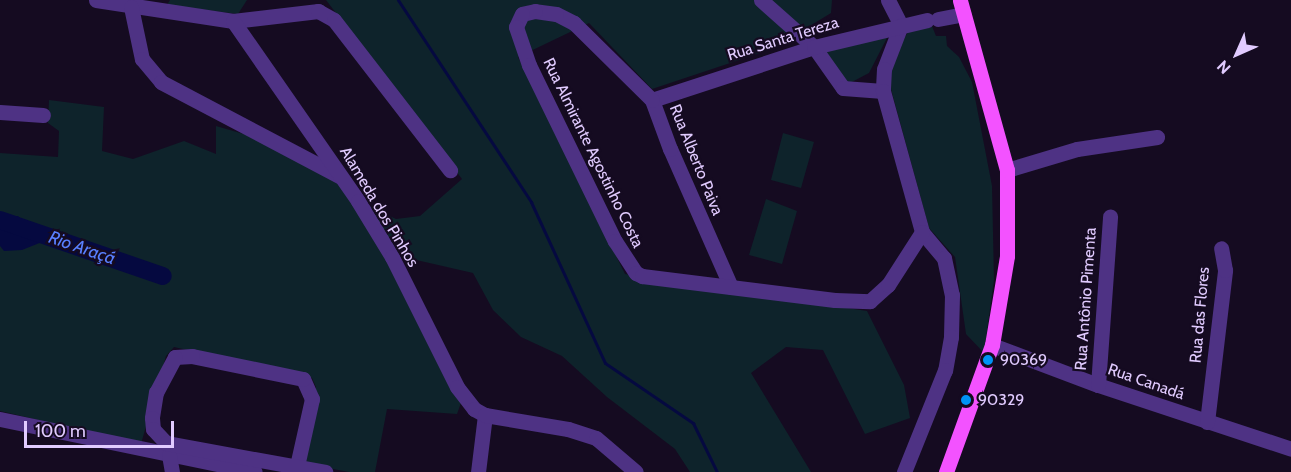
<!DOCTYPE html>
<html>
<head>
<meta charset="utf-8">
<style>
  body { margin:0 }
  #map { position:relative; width:1291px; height:472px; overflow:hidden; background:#150b21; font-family:Cabin,sans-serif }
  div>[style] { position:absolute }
  .green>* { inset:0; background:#0e232b }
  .water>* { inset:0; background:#050940 }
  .stream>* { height:3px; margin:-1.5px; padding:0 1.5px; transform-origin:1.5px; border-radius:1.5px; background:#050940 }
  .river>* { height:18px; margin:-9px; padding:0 9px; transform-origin:9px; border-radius:9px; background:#050940 }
  .minor>* { height:15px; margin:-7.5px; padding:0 7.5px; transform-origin:7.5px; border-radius:7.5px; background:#4e3284 }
  .major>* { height:15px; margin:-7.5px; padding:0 7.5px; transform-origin:7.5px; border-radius:7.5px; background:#f352ff }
  .dots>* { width:16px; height:16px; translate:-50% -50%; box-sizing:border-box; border:3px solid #150b21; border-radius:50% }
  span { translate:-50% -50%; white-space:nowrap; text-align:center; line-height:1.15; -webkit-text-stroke:4.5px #150b21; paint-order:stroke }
  .street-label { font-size:16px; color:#e1cbff }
  .poi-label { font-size:16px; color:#e1cbff }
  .left { translate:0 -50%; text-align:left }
  .water-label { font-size:18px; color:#5980ff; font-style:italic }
  .north { position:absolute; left:1207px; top:24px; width:60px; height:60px; -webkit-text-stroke:4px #150b21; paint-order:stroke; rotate:225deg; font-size:16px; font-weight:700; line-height:24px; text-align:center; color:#e1cbff }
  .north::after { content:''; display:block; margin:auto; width:21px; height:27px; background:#e1cbff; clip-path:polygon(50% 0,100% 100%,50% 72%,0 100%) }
  .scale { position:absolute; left:24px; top:421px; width:150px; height:27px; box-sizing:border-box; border:3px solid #e1cbff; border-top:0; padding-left:8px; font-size:18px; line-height:21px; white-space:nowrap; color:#e1cbff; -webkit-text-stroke:4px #150b21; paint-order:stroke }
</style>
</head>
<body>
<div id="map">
  <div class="green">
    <div style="clip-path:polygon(170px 0,247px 0,238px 14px,167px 5px)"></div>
    <div style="clip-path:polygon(326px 0,832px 0,831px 13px,772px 49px,652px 89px,589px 23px,518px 57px,625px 274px,867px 311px,904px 385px,910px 418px,865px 434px,823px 350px,786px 347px,751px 373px,811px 472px,690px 472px,675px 449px,607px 397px,562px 356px,521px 337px,493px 310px,473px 273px,399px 256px,365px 204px,396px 219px,420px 216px,462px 179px)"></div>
    <div style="clip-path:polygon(932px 26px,936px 36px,946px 36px,947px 46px,959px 57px,972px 82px,992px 186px,994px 280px,984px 353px,966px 334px,955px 257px,929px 228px,886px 71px,909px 30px)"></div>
    <div style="clip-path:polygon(890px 32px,869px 73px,848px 84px,818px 47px)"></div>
    <div style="clip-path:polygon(49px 100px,104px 107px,102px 151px,133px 159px,184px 141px,216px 154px,216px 126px,254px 137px,335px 177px,369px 225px,462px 400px,457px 414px,387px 409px,375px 472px,349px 472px,301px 463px,316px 387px,312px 378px,174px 347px,166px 356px,141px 444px,0 411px,0 153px,58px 157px,59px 131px,48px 123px)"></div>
    <div style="clip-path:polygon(783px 133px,814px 142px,801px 188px,771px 180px)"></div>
    <div style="clip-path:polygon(766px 199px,797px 211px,782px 264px,749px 255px)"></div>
  </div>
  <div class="water">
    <div style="clip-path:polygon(18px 216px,38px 236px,50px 235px,55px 245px,47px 240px,22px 250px,4px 251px,0 246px,0 220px)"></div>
  </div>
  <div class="stream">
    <div style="left:398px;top:0;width:242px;rotate:56.6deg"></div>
    <div style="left:531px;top:202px;width:177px;rotate:65.3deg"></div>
    <div style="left:605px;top:363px;width:107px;rotate:34.3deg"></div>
    <div style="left:693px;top:423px;width:55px;rotate:63.9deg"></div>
  </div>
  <div class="river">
    <div style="left:0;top:220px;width:172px;rotate:19deg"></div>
  </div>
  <div class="minor">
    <div style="left:96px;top:0;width:139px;rotate:8.7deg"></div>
    <div style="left:233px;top:21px;width:86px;rotate:-6.7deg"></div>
    <div style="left:318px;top:11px;width:18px;rotate:29deg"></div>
    <div style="left:334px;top:20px;width:190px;rotate:52.3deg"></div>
    <div style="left:761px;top:0;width:71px;rotate:41.6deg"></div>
    <div style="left:814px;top:47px;width:50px;rotate:54.7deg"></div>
    <div style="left:843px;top:88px;width:40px;rotate:4.3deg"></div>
    <div style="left:888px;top:0;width:28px;rotate:63deg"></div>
    <div style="left:901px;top:25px;width:47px;rotate:111.1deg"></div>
    <div style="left:884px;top:69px;width:22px;rotate:93deg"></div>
    <div style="left:883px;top:91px;width:146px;rotate:74.5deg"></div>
    <div style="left:922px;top:232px;width:34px;rotate:50deg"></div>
    <div style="left:944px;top:258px;width:38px;rotate:78deg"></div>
    <div style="left:952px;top:295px;width:42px;rotate:91.4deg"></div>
    <div style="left:951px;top:337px;width:34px;rotate:100deg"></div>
    <div style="left:945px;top:370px;width:110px;rotate:111.9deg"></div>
    <div style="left:131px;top:7px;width:53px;rotate:78.1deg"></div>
    <div style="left:142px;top:59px;width:30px;rotate:50deg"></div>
    <div style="left:161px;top:82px;width:201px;rotate:27.8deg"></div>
    <div style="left:938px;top:19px;width:26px;rotate:-11deg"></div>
    <div style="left:233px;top:21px;width:219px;rotate:55.2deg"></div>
    <div style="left:358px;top:201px;width:66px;rotate:58.7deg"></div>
    <div style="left:392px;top:257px;width:145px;rotate:63.4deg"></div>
    <div style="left:457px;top:387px;width:28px;rotate:52deg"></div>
    <div style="left:474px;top:409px;width:13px;rotate:29deg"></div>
    <div style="left:485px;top:415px;width:57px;rotate:97deg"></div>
    <div style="left:652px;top:100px;width:170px;rotate:-18.1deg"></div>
    <div style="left:814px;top:47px;width:116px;rotate:-13.4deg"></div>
    <div style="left:0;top:112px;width:43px;rotate:4deg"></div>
    <div style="left:1007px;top:170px;width:73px;rotate:-16.7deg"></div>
    <div style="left:1077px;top:149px;width:81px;rotate:-8.5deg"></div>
    <div style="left:731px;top:287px;width:151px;rotate:-113.8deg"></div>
    <div style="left:670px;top:149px;width:52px;rotate:-110.2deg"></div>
    <div style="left:652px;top:100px;width:110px;rotate:-135.4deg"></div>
    <div style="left:574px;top:23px;width:20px;rotate:-153deg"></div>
    <div style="left:556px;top:14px;width:21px;rotate:-172deg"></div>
    <div style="left:535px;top:11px;width:13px;rotate:167deg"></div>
    <div style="left:522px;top:14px;width:14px;rotate:115deg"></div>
    <div style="left:516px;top:27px;width:40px;rotate:71.1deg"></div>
    <div style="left:529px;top:65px;width:196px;rotate:64deg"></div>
    <div style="left:615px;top:241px;width:38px;rotate:57deg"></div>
    <div style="left:636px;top:273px;width:7px;rotate:27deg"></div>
    <div style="left:642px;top:276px;width:194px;rotate:7.1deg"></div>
    <div style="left:835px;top:300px;width:35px;rotate:2deg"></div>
    <div style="left:870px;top:301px;width:24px;rotate:-42deg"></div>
    <div style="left:888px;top:285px;width:63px;rotate:-57.3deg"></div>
    <div style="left:992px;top:345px;width:113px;rotate:20.7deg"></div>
    <div style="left:1098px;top:385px;width:203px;rotate:18.3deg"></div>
    <div style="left:1098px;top:385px;width:169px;rotate:-85.9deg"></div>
    <div style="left:485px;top:415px;width:84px;rotate:9.6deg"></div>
    <div style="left:568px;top:429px;width:29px;rotate:18deg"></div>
    <div style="left:596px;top:438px;width:52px;rotate:40.4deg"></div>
    <div style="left:0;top:419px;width:260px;rotate:11.7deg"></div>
    <div style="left:1207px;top:422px;width:153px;rotate:-83.2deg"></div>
    <div style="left:1225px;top:270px;width:22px;rotate:-100deg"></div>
    <div style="left:169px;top:455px;width:17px;rotate:80deg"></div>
    <div style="left:297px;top:466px;width:69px;rotate:-77.4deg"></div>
    <div style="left:312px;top:399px;width:22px;rotate:-114deg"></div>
    <div style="left:303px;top:379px;width:113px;rotate:-168.3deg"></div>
    <div style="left:192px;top:356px;width:17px;rotate:177deg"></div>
    <div style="left:175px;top:357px;width:40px;rotate:118deg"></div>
    <div style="left:156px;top:392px;width:26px;rotate:99deg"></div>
    <div style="left:152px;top:418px;width:11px;rotate:85deg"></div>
    <div style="left:153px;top:429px;width:19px;rotate:47deg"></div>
    <div style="left:166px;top:443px;width:162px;rotate:10.3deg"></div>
  </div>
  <div class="major">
    <div style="left:946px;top:472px;width:135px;rotate:-70.1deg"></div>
    <div style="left:992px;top:345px;width:90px;rotate:-80.4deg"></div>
    <div style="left:1007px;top:256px;width:86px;rotate:-90deg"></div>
    <div style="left:1007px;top:170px;width:176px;rotate:-105.5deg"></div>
  </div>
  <div class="dots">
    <div style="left:988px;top:360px;background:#0093f6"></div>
    <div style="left:966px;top:400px;background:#0093f6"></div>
  </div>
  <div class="street-label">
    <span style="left:783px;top:39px;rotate:-17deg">Rua Santa Tereza</span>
    <span style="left:593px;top:153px;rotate:64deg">Rua Almirante Agostinho Costa</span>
    <span style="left:696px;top:160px;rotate:68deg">Rua Alberto Paiva</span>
    <span style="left:379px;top:207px;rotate:59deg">Alameda dos Pinhos</span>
    <span style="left:1086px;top:299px;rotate:-86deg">Rua Antônio Pimenta</span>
    <span style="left:1200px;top:315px;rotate:-85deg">Rua das Flores</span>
    <span style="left:1146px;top:382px;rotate:19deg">Rua Canadá</span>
  </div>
  <div class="poi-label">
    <span class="left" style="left:1000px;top:360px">90369</span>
    <span class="left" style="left:978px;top:400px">90329</span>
  </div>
  <div class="water-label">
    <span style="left:82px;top:248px;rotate:19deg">Rio Araçá</span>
  </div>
  <div class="north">N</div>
  <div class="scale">100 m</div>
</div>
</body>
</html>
